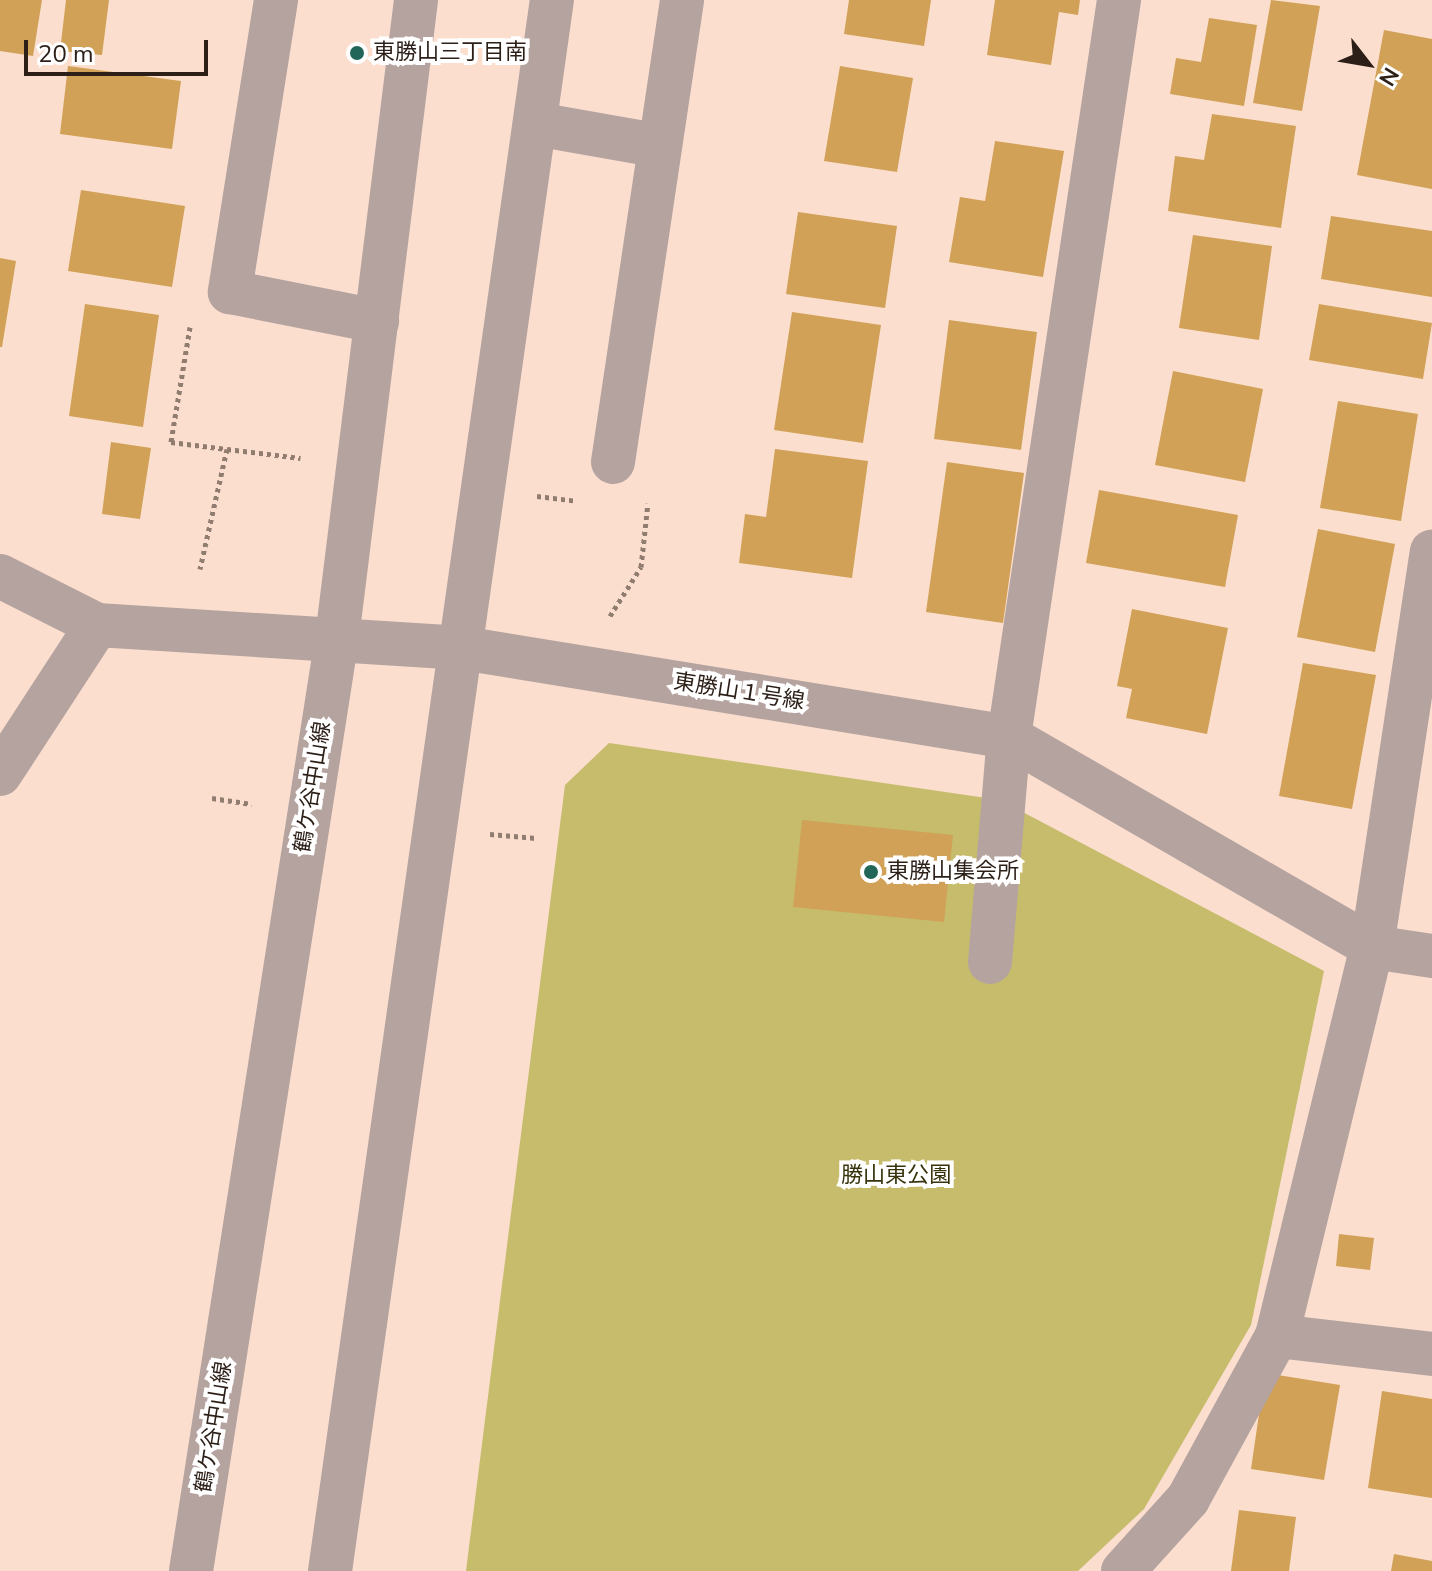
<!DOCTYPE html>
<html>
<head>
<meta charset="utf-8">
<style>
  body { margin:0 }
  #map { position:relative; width:1432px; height:1571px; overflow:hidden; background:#fbdece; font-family:"Nunito Sans","Noto Sans JP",sans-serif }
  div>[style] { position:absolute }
  .green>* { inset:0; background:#c6bc6c }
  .building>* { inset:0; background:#d0a156 }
  .path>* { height:5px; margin-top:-2.5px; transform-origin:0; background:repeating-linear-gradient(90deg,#917c70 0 4px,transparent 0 8px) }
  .minor>* { height:44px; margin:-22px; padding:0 22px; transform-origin:22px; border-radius:22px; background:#b5a3a0 }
  .dots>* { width:22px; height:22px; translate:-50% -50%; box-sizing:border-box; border:4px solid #fff; border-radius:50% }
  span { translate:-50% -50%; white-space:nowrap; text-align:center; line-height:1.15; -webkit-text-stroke:8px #fff; paint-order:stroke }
  .poi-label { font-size:22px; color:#2c1f18 }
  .left { translate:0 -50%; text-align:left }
  .street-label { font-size:22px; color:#2c1f18 }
  .park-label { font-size:22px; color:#38330d }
  .north { position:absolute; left:1328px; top:24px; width:80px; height:80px; -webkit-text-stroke:6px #fff; paint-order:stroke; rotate:121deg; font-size:22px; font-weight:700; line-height:32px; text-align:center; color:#2c1f18 }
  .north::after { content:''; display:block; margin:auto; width:28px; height:36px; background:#2c1f18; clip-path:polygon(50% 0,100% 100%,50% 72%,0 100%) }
  .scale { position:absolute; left:24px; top:40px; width:184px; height:36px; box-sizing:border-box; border:4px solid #2c1f18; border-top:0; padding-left:10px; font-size:24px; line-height:28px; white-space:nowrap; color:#2c1f18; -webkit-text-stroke:6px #fff; paint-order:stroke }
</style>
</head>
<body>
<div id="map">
  <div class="green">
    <div style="clip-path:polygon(609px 743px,1000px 800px,1324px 971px,1251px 1325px,1144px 1509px,1078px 1571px,466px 1571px,565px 785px)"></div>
  </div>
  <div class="building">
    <div style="clip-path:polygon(0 0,42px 0,33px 56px,0 51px)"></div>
    <div style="clip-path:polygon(66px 0,109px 0,102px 55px,60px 51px)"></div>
    <div style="clip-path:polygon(849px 0,931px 0,924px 46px,844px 34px)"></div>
    <div style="clip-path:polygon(995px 0,1080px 0,1078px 15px,1059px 12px,1051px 65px,987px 55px)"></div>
    <div style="clip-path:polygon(1271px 0,1320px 6px,1302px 111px,1253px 103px)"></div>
    <div style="clip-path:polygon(1209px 18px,1257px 25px,1244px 106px,1170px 94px,1176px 58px,1201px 62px)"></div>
    <div style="clip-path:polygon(1384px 30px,1432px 39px,1432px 189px,1357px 175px)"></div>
    <div style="clip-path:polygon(68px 66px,181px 81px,172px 149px,60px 134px)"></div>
    <div style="clip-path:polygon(840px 66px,913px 78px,897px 172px,824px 161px)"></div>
    <div style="clip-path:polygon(1212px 114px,1296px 126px,1281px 228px,1168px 211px,1175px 156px,1204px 160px)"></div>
    <div style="clip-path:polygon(995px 141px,1064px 151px,1043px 277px,949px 262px,960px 197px,985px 201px)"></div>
    <div style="clip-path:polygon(81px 190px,185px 206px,172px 287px,68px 271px)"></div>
    <div style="clip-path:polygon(798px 212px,897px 226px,885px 308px,786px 294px)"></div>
    <div style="clip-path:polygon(1331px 216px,1432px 231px,1432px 297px,1321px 279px)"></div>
    <div style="clip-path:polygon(1193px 235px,1272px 246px,1259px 340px,1179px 328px)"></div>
    <div style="clip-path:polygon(0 258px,16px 261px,2px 347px,0 347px)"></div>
    <div style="clip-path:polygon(85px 304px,159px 315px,143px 427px,69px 416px)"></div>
    <div style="clip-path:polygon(1319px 304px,1432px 323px,1423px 379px,1309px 360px)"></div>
    <div style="clip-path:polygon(792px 312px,881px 325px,863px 443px,774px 430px)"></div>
    <div style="clip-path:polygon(949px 320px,1037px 332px,1021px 450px,934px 439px)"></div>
    <div style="clip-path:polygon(1173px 371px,1263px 389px,1245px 482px,1155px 465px)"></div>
    <div style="clip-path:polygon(1338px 401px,1418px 414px,1401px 521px,1320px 508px)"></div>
    <div style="clip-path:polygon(111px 442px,151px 448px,140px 519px,102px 514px)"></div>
    <div style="clip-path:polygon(775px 449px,868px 461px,852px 578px,739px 563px,745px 514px,766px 517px)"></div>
    <div style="clip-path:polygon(947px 462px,1024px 473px,1003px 623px,926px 612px)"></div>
    <div style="clip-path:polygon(1099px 490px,1238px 515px,1225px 587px,1086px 563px)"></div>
    <div style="clip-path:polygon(1318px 529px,1395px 544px,1375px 652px,1297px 637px)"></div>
    <div style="clip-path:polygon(1132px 609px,1228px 628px,1207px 734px,1126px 718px,1132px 689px,1117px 686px)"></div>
    <div style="clip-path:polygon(1303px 663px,1376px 675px,1352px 809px,1279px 796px)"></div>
    <div style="clip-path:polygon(802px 820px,953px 835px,944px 922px,793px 907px)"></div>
    <div style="clip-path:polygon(1339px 1234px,1374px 1238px,1370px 1270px,1336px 1266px)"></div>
    <div style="clip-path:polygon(1265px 1373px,1340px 1385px,1324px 1480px,1251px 1469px)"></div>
    <div style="clip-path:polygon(1382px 1391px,1432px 1399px,1432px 1498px,1368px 1488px)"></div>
    <div style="clip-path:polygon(1239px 1510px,1296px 1517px,1289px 1571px,1231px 1571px)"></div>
    <div style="clip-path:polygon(1394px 1554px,1432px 1561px,1432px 1571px,1391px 1571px)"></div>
  </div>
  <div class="path">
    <div style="left:190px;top:327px;width:117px;rotate:99.4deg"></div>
    <div style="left:171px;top:442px;width:56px;rotate:7.1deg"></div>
    <div style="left:227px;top:449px;width:123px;rotate:102.7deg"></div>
    <div style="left:227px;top:449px;width:74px;rotate:7deg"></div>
    <div style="left:537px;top:496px;width:38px;rotate:7deg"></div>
    <div style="left:610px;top:616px;width:58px;rotate:-57.7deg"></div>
    <div style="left:641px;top:567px;width:64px;rotate:-83.8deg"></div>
    <div style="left:212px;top:798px;width:40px;rotate:8.5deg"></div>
    <div style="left:490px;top:834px;width:46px;rotate:5deg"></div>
  </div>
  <div class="minor">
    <div style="left:276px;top:0;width:296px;rotate:99deg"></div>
    <div style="left:230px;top:292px;width:150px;rotate:11.2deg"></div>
    <div style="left:536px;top:124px;width:121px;rotate:10deg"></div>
    <div style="left:613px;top:462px;width:467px;rotate:-81.5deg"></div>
    <div style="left:0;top:576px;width:109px;rotate:26.8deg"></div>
    <div style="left:97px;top:625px;width:366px;rotate:3.6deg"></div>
    <div style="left:462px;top:648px;width:554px;rotate:9.24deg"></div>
    <div style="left:1009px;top:737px;width:419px;rotate:30deg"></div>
    <div style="left:1372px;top:947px;width:61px;rotate:8.5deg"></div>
    <div style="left:0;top:774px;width:178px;rotate:-56.9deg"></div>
    <div style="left:990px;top:962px;width:226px;rotate:-85.2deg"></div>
    <div style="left:1009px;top:737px;width:745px;rotate:-81.51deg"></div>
    <div style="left:1277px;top:1336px;width:156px;rotate:6.6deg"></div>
    <div style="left:191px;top:1571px;width:944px;rotate:-81.11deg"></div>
    <div style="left:337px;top:638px;width:643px;rotate:-82.94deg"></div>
    <div style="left:330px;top:1571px;width:1587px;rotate:-81.96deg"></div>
    <div style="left:1123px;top:1571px;width:97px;rotate:-47.9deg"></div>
    <div style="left:1188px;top:1499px;width:186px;rotate:-61.4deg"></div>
    <div style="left:1277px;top:1336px;width:400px;rotate:-76.3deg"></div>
    <div style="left:1372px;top:947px;width:400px;rotate:-81.4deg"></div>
  </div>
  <div class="dots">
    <div style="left:357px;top:53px;background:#216658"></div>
    <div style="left:871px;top:872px;background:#216658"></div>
  </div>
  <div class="poi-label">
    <span class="left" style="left:373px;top:53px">東勝山三丁目南</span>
    <span class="left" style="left:887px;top:872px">東勝山集会所</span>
  </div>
  <div class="street-label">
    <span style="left:739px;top:692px;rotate:9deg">東勝山１号線</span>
    <span style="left:313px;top:787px;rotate:-81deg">鶴ケ谷中山線</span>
    <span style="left:214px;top:1427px;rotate:-81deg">鶴ケ谷中山線</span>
  </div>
  <div class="park-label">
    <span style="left:896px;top:1176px">勝山東公園</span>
  </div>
  <div class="north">N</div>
  <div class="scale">20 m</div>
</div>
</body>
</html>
